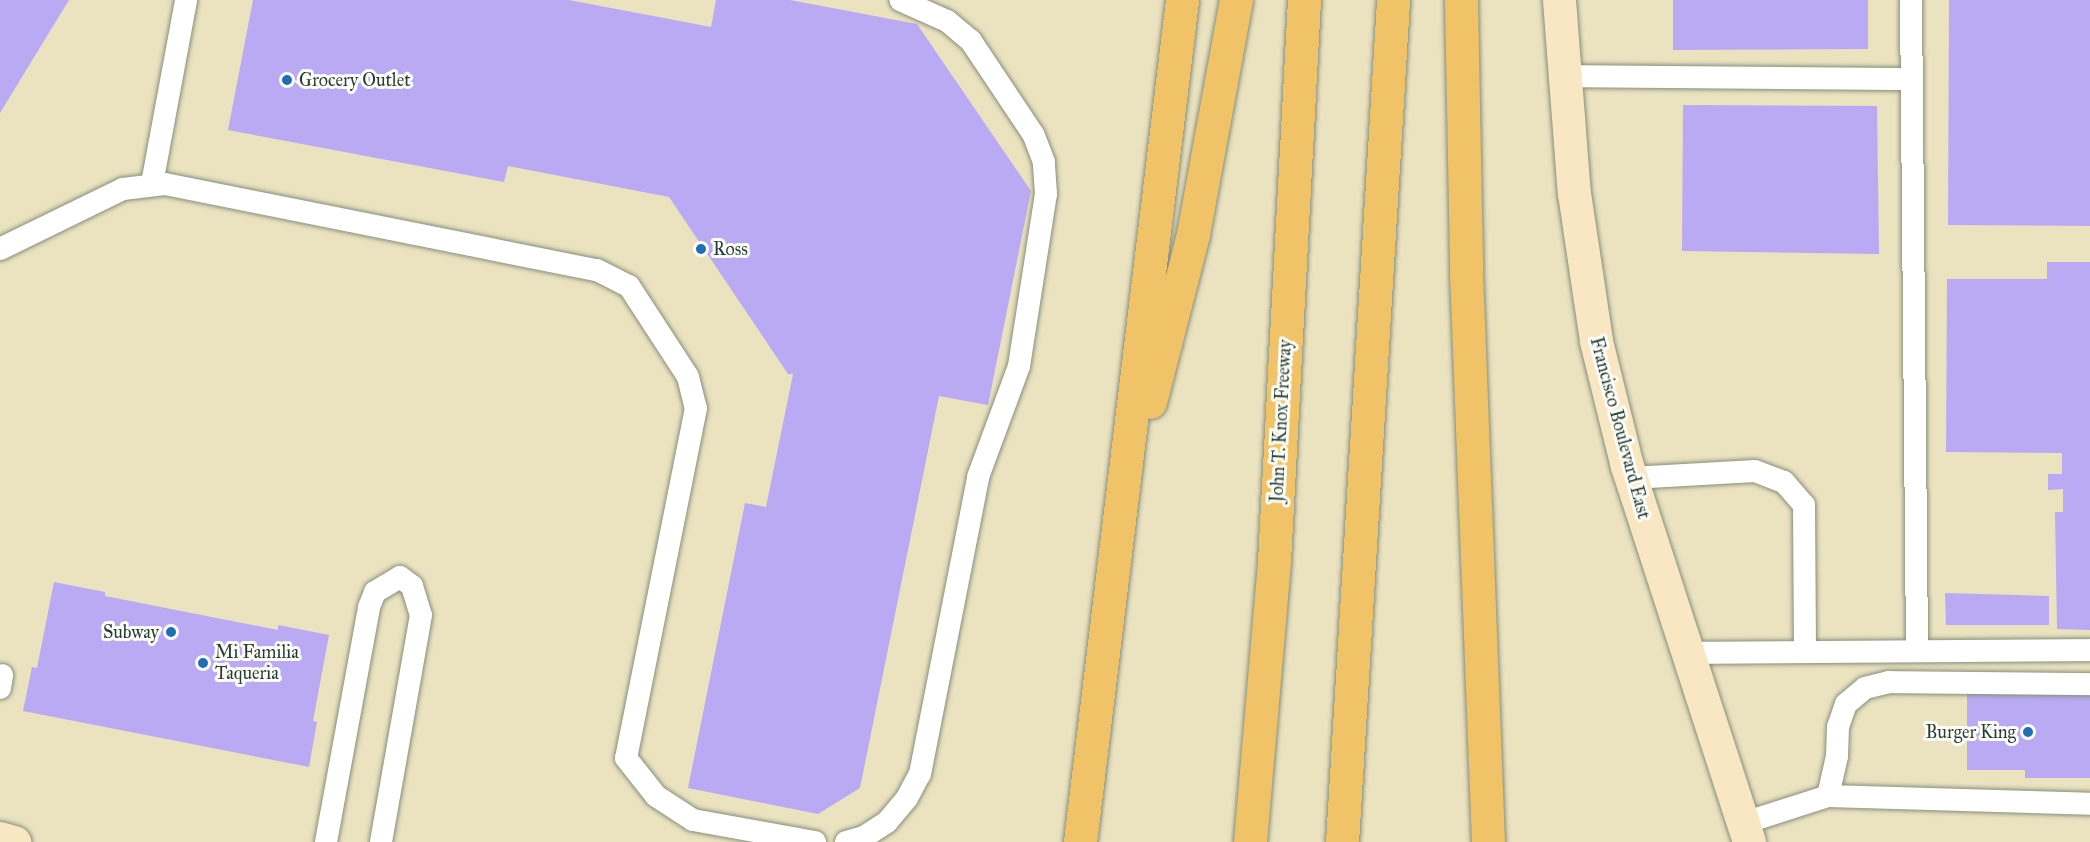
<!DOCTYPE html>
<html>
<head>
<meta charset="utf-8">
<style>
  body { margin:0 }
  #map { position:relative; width:2090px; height:842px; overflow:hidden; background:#ebe2c0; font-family:"IM FELL Great Primer",serif }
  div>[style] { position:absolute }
  .building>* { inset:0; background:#baaaf3 }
  .roads { filter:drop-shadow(0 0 2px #85907a) drop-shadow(0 0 2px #85907a) }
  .lane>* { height:22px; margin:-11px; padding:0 11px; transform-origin:11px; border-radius:11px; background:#fff }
  .secondary>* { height:33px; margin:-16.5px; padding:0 16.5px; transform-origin:16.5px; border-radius:16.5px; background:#f9e7c3 }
  .highway>* { height:33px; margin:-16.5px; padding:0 16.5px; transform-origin:16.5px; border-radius:16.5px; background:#f0c369 }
  .dots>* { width:16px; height:16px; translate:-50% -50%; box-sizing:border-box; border:3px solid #fdfcf7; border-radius:50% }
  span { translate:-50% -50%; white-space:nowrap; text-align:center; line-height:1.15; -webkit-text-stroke:6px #fdfcf7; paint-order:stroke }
  .poi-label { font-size:18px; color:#1f3d34 }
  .left { translate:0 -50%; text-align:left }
  .right { translate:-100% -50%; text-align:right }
  .street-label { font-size:18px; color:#1f3d34 }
</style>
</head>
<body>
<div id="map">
  <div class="building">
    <div style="clip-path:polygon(0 0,69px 0,0 113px)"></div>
    <div style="clip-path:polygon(253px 0,569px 0,711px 27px,716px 0,790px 0,917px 24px,1031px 191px,988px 405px,939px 396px,860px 788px,818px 814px,688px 788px,745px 503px,766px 507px,793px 374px,788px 374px,669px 197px,508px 166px,504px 182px,228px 130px)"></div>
    <div style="clip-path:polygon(1673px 0,1868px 0,1868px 49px,1673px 50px)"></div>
    <div style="clip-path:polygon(1949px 0,2090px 0,2090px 226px,1948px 225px)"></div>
    <div style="clip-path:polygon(1683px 105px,1877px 106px,1879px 254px,1682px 251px)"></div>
    <div style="clip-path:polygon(2047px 262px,2090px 262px,2090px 630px,2057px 629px,2055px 512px,2063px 512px,2063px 489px,2048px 490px,2048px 474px,2062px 474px,2062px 453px,1946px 452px,1947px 279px,2047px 279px)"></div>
    <div style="clip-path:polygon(54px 582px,105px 592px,105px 596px,278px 630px,278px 625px,329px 635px,313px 721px,317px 722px,309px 767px,23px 711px,32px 667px,37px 668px)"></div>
    <div style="clip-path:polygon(1945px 593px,2049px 596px,2049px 625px,1946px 625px)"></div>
    <div style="clip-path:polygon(1967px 694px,2090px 694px,2090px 778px,2025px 778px,2025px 770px,1967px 770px)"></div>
  </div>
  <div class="roads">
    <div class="lane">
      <div style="left:1911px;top:0;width:651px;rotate:89.47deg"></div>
      <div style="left:1564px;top:76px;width:348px;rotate:0.5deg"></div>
      <div style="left:152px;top:184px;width:187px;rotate:-79.5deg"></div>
      <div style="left:0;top:249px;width:137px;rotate:-26deg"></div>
      <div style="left:123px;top:189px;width:42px;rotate:-6.8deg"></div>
      <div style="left:165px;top:184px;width:440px;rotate:11.3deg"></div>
      <div style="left:597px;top:270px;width:36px;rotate:27deg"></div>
      <div style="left:629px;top:286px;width:108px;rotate:57deg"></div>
      <div style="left:688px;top:377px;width:32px;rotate:76deg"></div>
      <div style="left:696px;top:408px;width:357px;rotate:101.3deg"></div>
      <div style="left:626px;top:758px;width:48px;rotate:51.7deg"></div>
      <div style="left:656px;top:796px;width:44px;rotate:33deg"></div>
      <div style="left:693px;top:820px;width:124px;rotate:10.2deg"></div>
      <div style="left:1631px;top:478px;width:124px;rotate:-3.2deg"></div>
      <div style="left:1755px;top:471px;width:31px;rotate:21deg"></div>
      <div style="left:1784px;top:482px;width:30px;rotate:49deg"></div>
      <div style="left:1804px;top:505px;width:147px;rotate:89.6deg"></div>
      <div style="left:1688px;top:653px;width:402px;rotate:-0.4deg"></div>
      <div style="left:0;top:688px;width:13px;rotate:-81deg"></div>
      <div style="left:1828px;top:796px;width:41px;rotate:-77.3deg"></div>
      <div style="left:1837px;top:756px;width:29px;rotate:-88deg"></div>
      <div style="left:1838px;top:727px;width:24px;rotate:-71deg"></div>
      <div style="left:1846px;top:704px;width:25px;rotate:-40deg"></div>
      <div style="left:1865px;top:688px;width:25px;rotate:-14deg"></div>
      <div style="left:1889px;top:682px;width:201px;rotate:0.6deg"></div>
      <div style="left:1744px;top:823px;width:88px;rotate:-17.8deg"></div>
      <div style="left:1828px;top:796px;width:262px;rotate:1.7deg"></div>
      <div style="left:326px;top:842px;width:239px;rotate:-79.6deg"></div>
      <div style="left:369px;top:607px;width:16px;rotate:-68deg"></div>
      <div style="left:375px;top:592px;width:29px;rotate:-31deg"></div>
      <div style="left:400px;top:577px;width:15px;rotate:37deg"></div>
      <div style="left:412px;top:586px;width:30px;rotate:73deg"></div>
      <div style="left:421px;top:615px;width:230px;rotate:100deg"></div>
      <div style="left:846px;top:842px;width:19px;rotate:-16deg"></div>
      <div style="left:864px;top:837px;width:27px;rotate:-33deg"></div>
      <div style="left:887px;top:822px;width:31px;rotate:-50deg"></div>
      <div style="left:907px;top:798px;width:27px;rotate:-62deg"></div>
      <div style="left:920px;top:774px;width:303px;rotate:-78.9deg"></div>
      <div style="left:978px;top:477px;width:118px;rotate:-69.7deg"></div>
      <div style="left:1019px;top:366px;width:174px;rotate:-81.1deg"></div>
      <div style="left:1046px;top:194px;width:32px;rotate:-94deg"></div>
      <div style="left:1044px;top:162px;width:30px;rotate:-111deg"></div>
      <div style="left:1033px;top:134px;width:112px;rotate:-123.7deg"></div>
      <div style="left:971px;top:41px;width:31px;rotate:-140deg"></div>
      <div style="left:947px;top:21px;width:51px;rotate:-155.9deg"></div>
    </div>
    <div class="secondary">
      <div style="left:1559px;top:0;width:194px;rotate:85.6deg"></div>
      <div style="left:1574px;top:193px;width:150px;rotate:81.5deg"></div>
      <div style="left:1596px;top:341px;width:129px;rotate:76.1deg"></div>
      <div style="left:1627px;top:466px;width:395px;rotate:72deg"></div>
      <div style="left:0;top:838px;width:15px;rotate:16deg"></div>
    </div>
    <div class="highway">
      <div style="left:1461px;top:0;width:272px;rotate:88.9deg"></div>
      <div style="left:1466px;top:272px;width:570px;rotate:87.79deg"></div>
      <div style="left:1150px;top:402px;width:173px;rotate:-75.6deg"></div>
      <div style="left:1193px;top:234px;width:238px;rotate:-79.6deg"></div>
      <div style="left:1080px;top:842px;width:848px;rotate:-83.09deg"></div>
      <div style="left:1250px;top:842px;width:282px;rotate:-85.1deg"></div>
      <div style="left:1274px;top:561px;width:562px;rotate:-86.94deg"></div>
      <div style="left:1342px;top:842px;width:844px;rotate:-86.53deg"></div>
    </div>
  </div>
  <div class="dots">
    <div style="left:287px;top:80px;background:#1f6fb2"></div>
    <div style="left:701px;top:249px;background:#1f6fb2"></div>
    <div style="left:171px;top:632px;background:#1f6fb2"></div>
    <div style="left:203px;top:663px;background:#1f6fb2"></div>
    <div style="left:2028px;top:732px;background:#1f6fb2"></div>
  </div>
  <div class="poi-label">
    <span class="left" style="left:299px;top:80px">Grocery Outlet</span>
    <span class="left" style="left:713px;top:249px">Ross</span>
    <span class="right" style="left:159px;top:632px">Subway</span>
    <span class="left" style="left:215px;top:663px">Mi Familia<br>Taqueria</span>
    <span class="right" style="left:2016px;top:732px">Burger King</span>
  </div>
  <div class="street-label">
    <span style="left:1281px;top:421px;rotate:-87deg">John T. Knox Freeway</span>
    <span style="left:1620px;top:428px;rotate:75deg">Francisco Boulevard East</span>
  </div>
</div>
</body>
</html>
